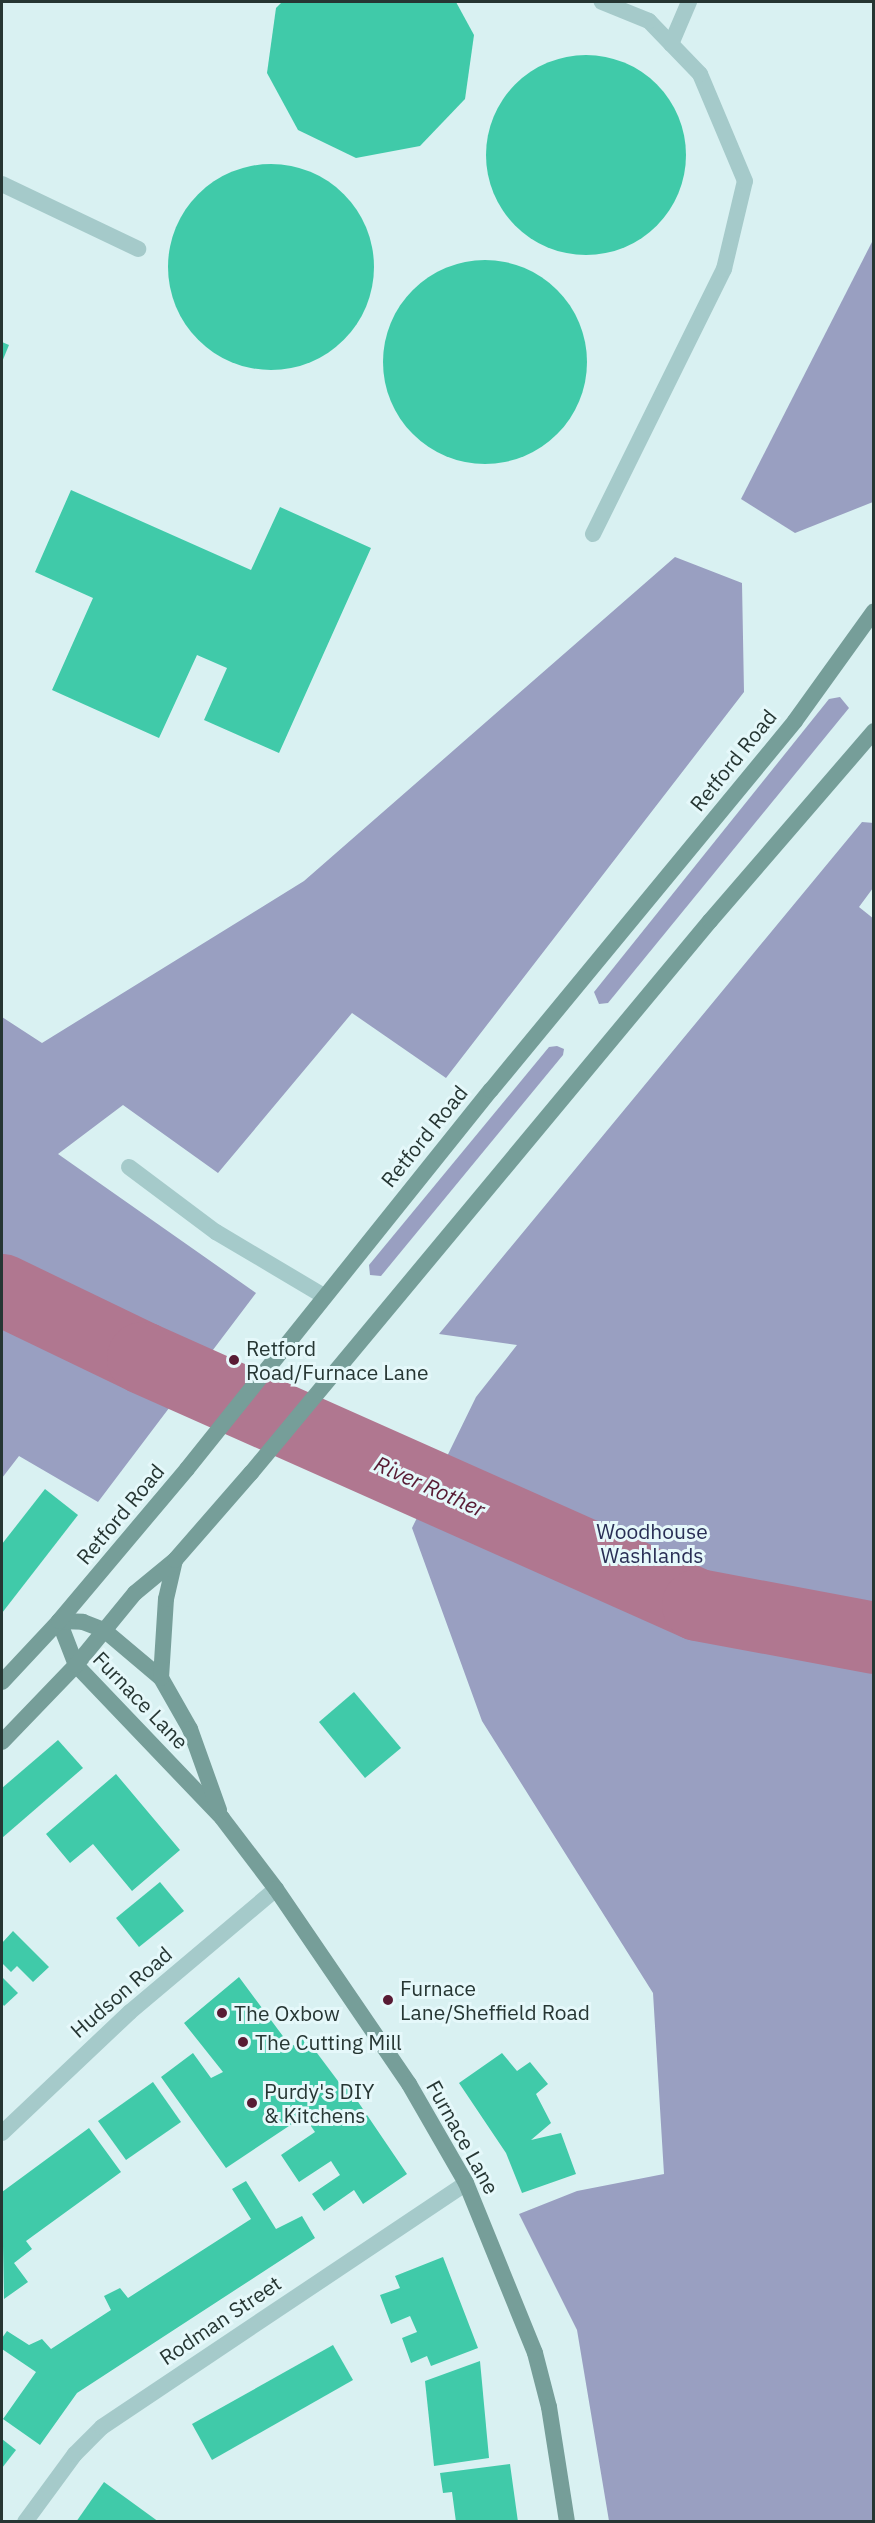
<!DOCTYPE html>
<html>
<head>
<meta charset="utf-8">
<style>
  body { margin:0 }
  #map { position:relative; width:875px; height:2523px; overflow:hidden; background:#d9f1f2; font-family:"IBM Plex Sans",sans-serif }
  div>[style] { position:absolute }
  .green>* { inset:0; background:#999fc1 }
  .river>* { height:72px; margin:-36px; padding:0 36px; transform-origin:36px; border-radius:36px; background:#b07790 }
  .building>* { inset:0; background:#40caa9 }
  .round { border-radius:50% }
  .service>* { height:16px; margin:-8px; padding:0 8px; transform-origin:8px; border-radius:8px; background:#a5caca }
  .minor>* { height:16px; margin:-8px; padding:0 8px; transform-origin:8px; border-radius:8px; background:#a5caca }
  .secondary>* { height:16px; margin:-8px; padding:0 8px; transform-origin:8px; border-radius:8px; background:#769e99 }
  .dots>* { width:16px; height:16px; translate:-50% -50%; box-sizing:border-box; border:3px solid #e5f8fa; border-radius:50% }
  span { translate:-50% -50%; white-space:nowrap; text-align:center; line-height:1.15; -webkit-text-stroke:6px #e5f8fa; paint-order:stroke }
  .street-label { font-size:21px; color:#263633 }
  .poi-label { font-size:21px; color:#263633 }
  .left { translate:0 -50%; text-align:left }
  .park-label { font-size:21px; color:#292e55 }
  .water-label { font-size:22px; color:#581b34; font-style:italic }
  .frame { position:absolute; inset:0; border:3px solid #263633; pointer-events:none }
</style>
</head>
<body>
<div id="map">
  <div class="green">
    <div style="clip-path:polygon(873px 240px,873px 502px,795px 533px,741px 499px)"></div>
    <div style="clip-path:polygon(675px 557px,742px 583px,744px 692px,446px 1078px,352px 1013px,218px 1173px,123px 1105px,58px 1154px,256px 1293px,98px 1502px,19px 1456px,2px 1478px,2px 1017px,42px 1043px,304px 881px)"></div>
    <div style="clip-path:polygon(840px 697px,849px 708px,608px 1003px,599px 1004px,594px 992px,829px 699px)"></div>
    <div style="clip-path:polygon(862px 822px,874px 823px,873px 888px,859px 907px,874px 919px,873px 2521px,609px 2521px,577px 2330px,519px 2214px,577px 2191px,664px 2174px,653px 1993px,482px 1721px,412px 1528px,476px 1397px,517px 1345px,439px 1334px)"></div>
    <div style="clip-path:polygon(557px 1046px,564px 1049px,563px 1055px,381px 1276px,370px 1275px,369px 1265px,549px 1047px)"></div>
  </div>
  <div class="river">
    <div style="left:2px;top:1290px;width:157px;rotate:25.7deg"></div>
    <div style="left:143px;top:1358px;width:607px;rotate:23.99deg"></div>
    <div style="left:698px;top:1605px;width:179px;rotate:10.6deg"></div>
  </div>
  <div class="building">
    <div style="clip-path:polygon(282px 2px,456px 2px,474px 35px,465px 99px,420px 146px,356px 158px,298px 130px,267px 73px,276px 8px)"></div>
    <div class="round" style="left:486px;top:55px;width:200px;height:200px"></div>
    <div class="round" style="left:168px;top:164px;width:206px;height:206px"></div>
    <div class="round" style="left:383px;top:260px;width:204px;height:204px"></div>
    <div style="clip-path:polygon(2px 342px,9px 345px,2px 362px)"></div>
    <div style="clip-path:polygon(71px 490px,251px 570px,280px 507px,371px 548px,279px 753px,204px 720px,227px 668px,197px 655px,159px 738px,52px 690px,93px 598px,35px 572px)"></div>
    <div style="clip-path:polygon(45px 1489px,78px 1515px,2px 1613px,2px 1544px)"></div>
    <div style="clip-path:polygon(354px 1692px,401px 1748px,365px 1778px,319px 1722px)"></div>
    <div style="clip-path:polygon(58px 1740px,83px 1768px,2px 1838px,2px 1788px)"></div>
    <div style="clip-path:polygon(116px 1774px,180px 1850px,132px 1891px,93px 1844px,70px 1863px,46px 1834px)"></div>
    <div style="clip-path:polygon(160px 1882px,184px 1911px,139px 1947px,116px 1918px)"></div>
    <div style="clip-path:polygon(13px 1931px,49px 1967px,33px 1982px,17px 1966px,11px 1972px,2px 1963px,2px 1943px)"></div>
    <div style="clip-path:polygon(2px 1977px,18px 1993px,4px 2006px,2px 2003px)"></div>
    <div style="clip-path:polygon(239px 1977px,291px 2047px,305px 2037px,344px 2089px,348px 2087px,407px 2174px,363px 2204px,354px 2190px,324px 2211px,312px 2194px,340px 2175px,331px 2161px,299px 2182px,281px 2155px,315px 2132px,304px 2116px,226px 2168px,161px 2077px,193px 2053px,211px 2078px,223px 2072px,184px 2023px)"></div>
    <div style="clip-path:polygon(502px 2053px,517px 2071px,530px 2062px,548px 2084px,536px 2094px,551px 2123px,531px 2140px,561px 2133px,576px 2174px,522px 2193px,506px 2153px,459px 2083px)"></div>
    <div style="clip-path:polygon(153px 2082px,181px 2122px,126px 2160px,98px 2121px)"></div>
    <div style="clip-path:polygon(89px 2128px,121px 2172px,26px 2241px,32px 2249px,14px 2263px,28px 2282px,4px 2299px,2px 2192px)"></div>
    <div style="clip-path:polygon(246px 2181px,276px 2229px,302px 2216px,315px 2238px,77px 2393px,40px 2445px,3px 2419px,36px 2372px,2px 2349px,2px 2338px,7px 2331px,29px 2345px,42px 2339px,51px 2349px,111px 2310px,104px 2296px,120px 2288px,128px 2298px,251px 2219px,232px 2189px)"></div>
    <div style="clip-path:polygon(443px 2257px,478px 2348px,431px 2366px,427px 2356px,411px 2363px,402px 2338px,417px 2332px,410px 2316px,391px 2324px,380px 2295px,400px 2288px,395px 2276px)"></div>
    <div style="clip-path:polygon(333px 2345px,353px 2380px,212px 2460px,192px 2424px)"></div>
    <div style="clip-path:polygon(480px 2361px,489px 2458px,434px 2466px,425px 2381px)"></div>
    <div style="clip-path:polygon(2px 2439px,16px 2450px,2px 2468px)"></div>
    <div style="clip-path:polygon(510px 2464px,518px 2522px,456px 2522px,452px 2492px,443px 2493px,440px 2473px)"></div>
    <div style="clip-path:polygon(104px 2482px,159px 2522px,76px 2522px)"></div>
  </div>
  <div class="service">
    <div style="left:671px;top:44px;width:46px;rotate:-66.8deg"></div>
    <div style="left:2px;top:184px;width:151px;rotate:25.5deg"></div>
    <div style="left:593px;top:534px;width:296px;rotate:-63.7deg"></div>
    <div style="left:724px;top:269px;width:90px;rotate:-76.6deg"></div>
    <div style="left:745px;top:181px;width:116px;rotate:-112.8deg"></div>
    <div style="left:700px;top:74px;width:74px;rotate:-133.9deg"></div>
    <div style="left:649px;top:21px;width:51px;rotate:-158deg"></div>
    <div style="left:129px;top:1167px;width:109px;rotate:36.8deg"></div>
    <div style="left:216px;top:1232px;width:126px;rotate:30.7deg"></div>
  </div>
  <div class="minor">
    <div style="left:2px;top:2133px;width:176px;rotate:-43.4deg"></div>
    <div style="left:130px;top:2012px;width:191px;rotate:-40.1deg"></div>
    <div style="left:25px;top:2522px;width:84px;rotate:-53.7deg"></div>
    <div style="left:75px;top:2454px;width:38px;rotate:-45deg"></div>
    <div style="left:102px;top:2427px;width:438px;rotate:-33.8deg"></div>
  </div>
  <div class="secondary">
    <div style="left:59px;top:1621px;width:47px;rotate:68.9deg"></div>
    <div style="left:76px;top:1665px;width:211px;rotate:46.3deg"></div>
    <div style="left:222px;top:1818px;width:89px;rotate:52.7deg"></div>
    <div style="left:276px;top:1889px;width:236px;rotate:55.7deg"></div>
    <div style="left:409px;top:2084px;width:114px;rotate:60.1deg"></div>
    <div style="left:466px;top:2183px;width:183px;rotate:67.9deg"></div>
    <div style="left:535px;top:2353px;width:56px;rotate:75.5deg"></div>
    <div style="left:549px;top:2407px;width:116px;rotate:81.1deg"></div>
    <div style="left:59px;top:1621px;width:24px;rotate:2deg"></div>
    <div style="left:83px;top:1622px;width:22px;rotate:21deg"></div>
    <div style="left:104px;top:1630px;width:75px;rotate:40.1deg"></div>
    <div style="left:161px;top:1678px;width:59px;rotate:60.4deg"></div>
    <div style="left:190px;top:1729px;width:86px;rotate:70.3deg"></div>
    <div style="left:161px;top:1678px;width:79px;rotate:-86.4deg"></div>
    <div style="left:166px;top:1599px;width:40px;rotate:-77deg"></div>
    <div style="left:2px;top:1682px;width:83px;rotate:-46.9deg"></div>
    <div style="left:59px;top:1621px;width:199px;rotate:-49.9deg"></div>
    <div style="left:187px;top:1469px;width:486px;rotate:-51.3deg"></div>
    <div style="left:491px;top:1090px;width:478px;rotate:-50.5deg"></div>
    <div style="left:795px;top:721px;width:135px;rotate:-54.3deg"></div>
    <div style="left:2px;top:1742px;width:107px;rotate:-46.1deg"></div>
    <div style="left:76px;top:1665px;width:93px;rotate:-50.7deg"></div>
    <div style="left:135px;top:1593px;width:52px;rotate:-39.5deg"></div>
    <div style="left:175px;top:1560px;width:116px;rotate:-48.9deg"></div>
    <div style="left:251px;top:1473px;width:718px;rotate:-50.26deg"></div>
    <div style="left:710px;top:921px;width:251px;rotate:-49.2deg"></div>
  </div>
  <div class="dots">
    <div style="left:234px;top:1360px;background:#581b34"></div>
    <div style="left:388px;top:2000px;background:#581b34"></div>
    <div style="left:222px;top:2013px;background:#581b34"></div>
    <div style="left:243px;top:2042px;background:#581b34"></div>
    <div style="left:252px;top:2103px;background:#581b34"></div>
  </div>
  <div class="street-label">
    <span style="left:733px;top:760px;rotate:-51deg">Retford Road</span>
    <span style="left:424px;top:1136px;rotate:-51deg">Retford Road</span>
    <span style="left:120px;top:1514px;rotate:-50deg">Retford Road</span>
    <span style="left:141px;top:1700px;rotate:46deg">Furnace Lane</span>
    <span style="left:121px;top:1992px;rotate:-41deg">Hudson Road</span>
    <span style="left:463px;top:2137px;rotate:61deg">Furnace Lane</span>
    <span style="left:220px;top:2320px;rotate:-34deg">Rodman Street</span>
  </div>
  <div class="poi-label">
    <span class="left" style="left:246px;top:1360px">Retford<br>Road/Furnace Lane</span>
    <span class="left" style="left:400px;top:2000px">Furnace<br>Lane/Sheffield Road</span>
    <span class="left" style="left:234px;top:2013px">The Oxbow</span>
    <span class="left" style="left:255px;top:2042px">The Cutting Mill</span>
    <span class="left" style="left:264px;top:2103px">Purdy's DIY<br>&amp; Kitchens</span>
  </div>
  <div class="park-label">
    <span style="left:652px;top:1543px">Woodhouse<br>Washlands</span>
  </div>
  <div class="water-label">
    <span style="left:430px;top:1486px;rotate:24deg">River Rother</span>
  </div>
  <div class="frame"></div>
</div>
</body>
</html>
